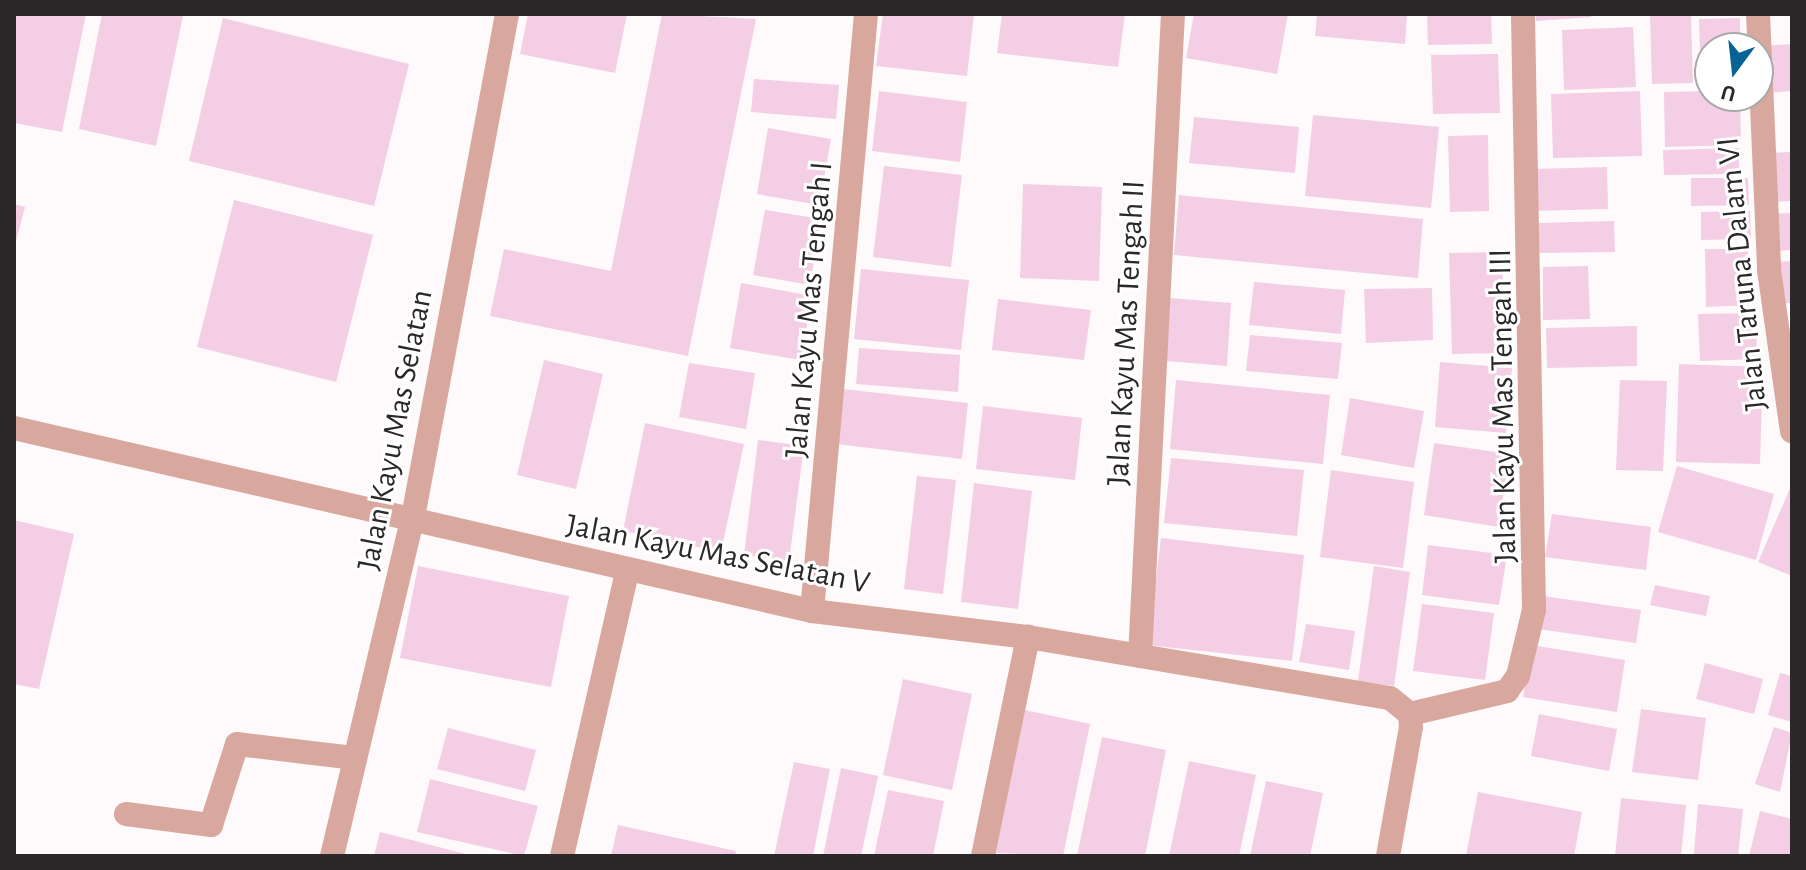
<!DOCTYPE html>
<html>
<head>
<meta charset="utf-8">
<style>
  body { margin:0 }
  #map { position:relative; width:1806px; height:870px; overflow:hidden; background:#fefafb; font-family:"Alegreya Sans",sans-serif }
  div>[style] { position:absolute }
  .building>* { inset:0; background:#f4cee4 }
  .lane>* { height:24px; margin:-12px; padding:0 12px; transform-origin:12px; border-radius:12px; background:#d8a89e }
  .street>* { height:24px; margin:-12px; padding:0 12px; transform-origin:12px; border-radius:12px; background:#d8a89e }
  span { translate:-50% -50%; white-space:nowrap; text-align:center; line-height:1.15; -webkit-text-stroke:6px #fff; paint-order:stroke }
  .street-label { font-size:32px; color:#2b2829 }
  .frame { position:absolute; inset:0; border:16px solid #2b2829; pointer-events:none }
  .north { position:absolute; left:1694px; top:32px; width:80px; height:80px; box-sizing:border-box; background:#fff; border:2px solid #aaa9a9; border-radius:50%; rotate:195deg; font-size:22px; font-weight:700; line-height:32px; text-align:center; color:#2b2829 }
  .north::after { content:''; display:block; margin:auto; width:28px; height:36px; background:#066393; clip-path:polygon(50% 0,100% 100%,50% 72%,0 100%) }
</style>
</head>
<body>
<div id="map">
  <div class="building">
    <div style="clip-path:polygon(14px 14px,86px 14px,62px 132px,14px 123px)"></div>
    <div style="clip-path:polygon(102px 14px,183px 16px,156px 146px,79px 129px)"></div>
    <div style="clip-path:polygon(528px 14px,627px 14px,615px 73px,520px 54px)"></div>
    <div style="clip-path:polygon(662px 14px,756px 19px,688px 356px,490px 316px,504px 249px,611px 271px)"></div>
    <div style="clip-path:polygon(883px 14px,974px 14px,967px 76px,876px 66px)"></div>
    <div style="clip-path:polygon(1002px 14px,1125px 14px,1118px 67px,997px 53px)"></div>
    <div style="clip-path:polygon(1194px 14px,1288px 14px,1277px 74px,1186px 58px)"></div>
    <div style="clip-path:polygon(1317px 14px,1407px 14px,1405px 44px,1315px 36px)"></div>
    <div style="clip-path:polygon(1427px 14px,1491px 14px,1492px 44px,1428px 45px)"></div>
    <div style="clip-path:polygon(1536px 14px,1591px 14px,1591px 17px,1536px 21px)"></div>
    <div style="clip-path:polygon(1691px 15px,1693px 83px,1652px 84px,1650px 16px)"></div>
    <div style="clip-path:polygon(223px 18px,409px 64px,374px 206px,189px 161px)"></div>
    <div style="clip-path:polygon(1740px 18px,1740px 48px,1710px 48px,1710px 87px,1701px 87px,1699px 19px)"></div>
    <div style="clip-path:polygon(1633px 27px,1636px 87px,1564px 90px,1562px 30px)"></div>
    <div style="clip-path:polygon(1792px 44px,1792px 91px,1766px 93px,1762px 46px)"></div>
    <div style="clip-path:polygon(1498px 54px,1500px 113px,1433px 114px,1431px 55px)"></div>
    <div style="clip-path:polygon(754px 79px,839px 85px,836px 119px,751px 112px)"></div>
    <div style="clip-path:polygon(879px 91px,967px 102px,960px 162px,872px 151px)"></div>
    <div style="clip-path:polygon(1640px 91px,1642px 156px,1553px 158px,1551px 94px)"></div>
    <div style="clip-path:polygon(1710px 91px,1740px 96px,1741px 145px,1665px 147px,1664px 92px)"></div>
    <div style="clip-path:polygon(1313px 115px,1439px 127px,1431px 208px,1305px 196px)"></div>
    <div style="clip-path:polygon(1194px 117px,1299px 127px,1295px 173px,1189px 163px)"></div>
    <div style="clip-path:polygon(768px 128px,831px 139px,819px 205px,757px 194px)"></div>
    <div style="clip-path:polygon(1488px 135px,1489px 211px,1450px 212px,1448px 136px)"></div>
    <div style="clip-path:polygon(1739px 148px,1739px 174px,1664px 175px,1663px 150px)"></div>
    <div style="clip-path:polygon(1792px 152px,1792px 201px,1768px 202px,1765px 153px)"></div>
    <div style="clip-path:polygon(884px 166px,962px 175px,951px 267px,873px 257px)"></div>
    <div style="clip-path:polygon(1607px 167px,1608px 209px,1533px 211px,1533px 169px)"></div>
    <div style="clip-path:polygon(1691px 178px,1748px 178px,1749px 205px,1691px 206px)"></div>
    <div style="clip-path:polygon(1023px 184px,1102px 187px,1099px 281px,1020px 278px)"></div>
    <div style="clip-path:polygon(1179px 195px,1423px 219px,1418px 278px,1174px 255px)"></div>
    <div style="clip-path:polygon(234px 200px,373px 235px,336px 382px,197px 347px)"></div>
    <div style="clip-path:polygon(14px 204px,25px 207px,15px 245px,14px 245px)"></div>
    <div style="clip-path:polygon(765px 210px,821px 219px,810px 285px,753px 275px)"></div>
    <div style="clip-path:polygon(1750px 211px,1751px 239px,1701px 240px,1701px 212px)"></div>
    <div style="clip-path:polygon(1792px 213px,1792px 250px,1771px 251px,1768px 214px)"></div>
    <div style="clip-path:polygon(1614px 221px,1615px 252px,1537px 253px,1536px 223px)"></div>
    <div style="clip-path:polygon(1705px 249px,1748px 249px,1750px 305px,1706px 307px)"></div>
    <div style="clip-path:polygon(1502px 252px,1505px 353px,1452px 354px,1449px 253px)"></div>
    <div style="clip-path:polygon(1792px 261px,1792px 303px,1775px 304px,1774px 262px)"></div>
    <div style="clip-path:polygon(1588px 266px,1590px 319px,1543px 320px,1543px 267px)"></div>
    <div style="clip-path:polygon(861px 269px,969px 280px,961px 350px,854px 339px)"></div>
    <div style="clip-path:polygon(1254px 282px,1345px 290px,1341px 334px,1249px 325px)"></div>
    <div style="clip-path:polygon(741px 283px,812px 296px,801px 360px,730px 348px)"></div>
    <div style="clip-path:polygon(1432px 288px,1433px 340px,1366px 343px,1364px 289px)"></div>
    <div style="clip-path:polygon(1170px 298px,1231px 303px,1227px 366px,1166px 361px)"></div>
    <div style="clip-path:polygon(998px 299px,1091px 310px,1084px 360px,992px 350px)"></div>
    <div style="clip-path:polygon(1756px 313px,1757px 359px,1700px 361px,1698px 314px)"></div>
    <div style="clip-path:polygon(1637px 326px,1637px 366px,1547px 368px,1546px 328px)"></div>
    <div style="clip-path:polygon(1250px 335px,1342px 343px,1338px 379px,1246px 371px)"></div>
    <div style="clip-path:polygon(859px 348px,960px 355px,958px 392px,856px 384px)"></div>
    <div style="clip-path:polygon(544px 360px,603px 374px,576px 489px,517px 475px)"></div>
    <div style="clip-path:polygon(1440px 362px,1512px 368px,1506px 433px,1435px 427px)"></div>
    <div style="clip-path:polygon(689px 363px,755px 373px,746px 429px,679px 417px)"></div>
    <div style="clip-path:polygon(1679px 364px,1763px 367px,1760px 464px,1676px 462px)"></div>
    <div style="clip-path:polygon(1176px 380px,1330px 395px,1323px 464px,1170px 449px)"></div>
    <div style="clip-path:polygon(1620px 380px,1667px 381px,1663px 471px,1616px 470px)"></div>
    <div style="clip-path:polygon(843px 389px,968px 403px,962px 459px,836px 444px)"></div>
    <div style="clip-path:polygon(1350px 398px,1424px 411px,1414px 468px,1341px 455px)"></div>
    <div style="clip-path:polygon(983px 406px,1082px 418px,1075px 480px,976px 469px)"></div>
    <div style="clip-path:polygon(645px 423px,744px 444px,721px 552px,623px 531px)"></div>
    <div style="clip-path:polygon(758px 440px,804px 446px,789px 561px,744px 555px)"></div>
    <div style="clip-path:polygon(1434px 443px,1509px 454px,1499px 527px,1424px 515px)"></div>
    <div style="clip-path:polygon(1171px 458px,1304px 470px,1297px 536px,1164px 523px)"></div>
    <div style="clip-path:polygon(1677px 466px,1774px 494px,1756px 560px,1658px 532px)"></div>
    <div style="clip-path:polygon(1331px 470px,1414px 482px,1403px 568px,1320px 557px)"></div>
    <div style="clip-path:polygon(917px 476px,956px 480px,943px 594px,904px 589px)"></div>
    <div style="clip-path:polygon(974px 483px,1032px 491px,1018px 609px,961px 602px)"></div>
    <div style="clip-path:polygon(1792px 484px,1792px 576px,1758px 562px)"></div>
    <div style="clip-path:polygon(1552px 514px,1651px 527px,1646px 570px,1545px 557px)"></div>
    <div style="clip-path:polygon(14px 520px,74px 534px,39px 689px,14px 684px)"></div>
    <div style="clip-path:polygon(1161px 538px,1304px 555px,1292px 661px,1148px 645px)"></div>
    <div style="clip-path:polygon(1428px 545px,1507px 555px,1499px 605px,1422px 595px)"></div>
    <div style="clip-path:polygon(418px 566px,569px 596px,551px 687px,400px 658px)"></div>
    <div style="clip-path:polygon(1374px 566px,1410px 572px,1394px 686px,1358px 681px)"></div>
    <div style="clip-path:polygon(1655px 585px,1710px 596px,1706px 616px,1650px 605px)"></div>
    <div style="clip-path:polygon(1543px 596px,1641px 610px,1636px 643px,1538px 629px)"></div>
    <div style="clip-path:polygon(1422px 604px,1494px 613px,1485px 680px,1413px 671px)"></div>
    <div style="clip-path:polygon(1306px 624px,1355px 631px,1349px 670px,1299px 662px)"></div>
    <div style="clip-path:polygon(1531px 645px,1625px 660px,1617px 712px,1523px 697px)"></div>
    <div style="clip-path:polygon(1705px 663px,1763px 679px,1754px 714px,1696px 699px)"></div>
    <div style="clip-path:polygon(1780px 673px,1792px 676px,1792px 722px,1768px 715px)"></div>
    <div style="clip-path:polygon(903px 679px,972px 694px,952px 790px,883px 775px)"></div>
    <div style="clip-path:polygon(1641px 709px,1706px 718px,1698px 780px,1632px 772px)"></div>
    <div style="clip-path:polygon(1025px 710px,1090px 724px,1063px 856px,996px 853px)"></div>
    <div style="clip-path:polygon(1539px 714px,1617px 729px,1609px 771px,1531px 756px)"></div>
    <div style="clip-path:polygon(1774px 727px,1792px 733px,1780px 792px,1755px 784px)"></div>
    <div style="clip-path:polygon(448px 728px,536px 750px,525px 791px,437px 769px)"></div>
    <div style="clip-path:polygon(1102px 737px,1166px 750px,1145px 856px,1077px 856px)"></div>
    <div style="clip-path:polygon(1189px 761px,1256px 775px,1239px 856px,1169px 856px)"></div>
    <div style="clip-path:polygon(794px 762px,830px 769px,813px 856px,774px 856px)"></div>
    <div style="clip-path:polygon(841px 768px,878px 776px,861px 856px,823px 856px)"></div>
    <div style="clip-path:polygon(430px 779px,538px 806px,524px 856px,417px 832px)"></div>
    <div style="clip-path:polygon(1266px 781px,1323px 793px,1310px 856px,1250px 856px)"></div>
    <div style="clip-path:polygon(888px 790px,944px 801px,933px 856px,874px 856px)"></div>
    <div style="clip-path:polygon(1478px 792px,1582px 812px,1574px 856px,1466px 856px)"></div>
    <div style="clip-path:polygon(1621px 798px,1686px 805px,1681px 856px,1615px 856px)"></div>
    <div style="clip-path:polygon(1698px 804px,1743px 809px,1738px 856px,1694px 854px)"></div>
    <div style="clip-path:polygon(1760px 811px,1792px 819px,1792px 856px,1749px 856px)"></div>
    <div style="clip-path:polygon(618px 825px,736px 851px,735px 856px,611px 856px)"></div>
    <div style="clip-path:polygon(380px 832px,470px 855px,470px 856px,374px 856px)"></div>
  </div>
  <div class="lane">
    <div style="left:126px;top:814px;width:86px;rotate:7.4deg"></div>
    <div style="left:211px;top:825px;width:85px;rotate:-72.2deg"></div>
    <div style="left:237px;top:744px;width:119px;rotate:6.8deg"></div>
  </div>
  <div class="street">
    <div style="left:1758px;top:14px;width:256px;rotate:87.5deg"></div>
    <div style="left:1769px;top:270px;width:163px;rotate:81.9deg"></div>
    <div style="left:14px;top:428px;width:819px;rotate:12.92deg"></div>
    <div style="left:812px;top:611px;width:218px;rotate:6.9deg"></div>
    <div style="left:1028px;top:637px;width:367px;rotate:9.6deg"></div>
    <div style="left:1390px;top:698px;width:26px;rotate:39deg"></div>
    <div style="left:1410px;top:714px;width:13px;rotate:86deg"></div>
    <div style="left:1411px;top:727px;width:131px;rotate:100.1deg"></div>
    <div style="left:812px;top:611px;width:599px;rotate:-84.83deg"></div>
    <div style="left:1140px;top:656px;width:643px;rotate:-87.06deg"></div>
    <div style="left:1410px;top:714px;width:100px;rotate:-13.3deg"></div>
    <div style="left:1507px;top:691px;width:19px;rotate:-54deg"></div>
    <div style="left:1518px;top:676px;width:68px;rotate:-76.4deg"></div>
    <div style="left:1534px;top:610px;width:596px;rotate:-91.06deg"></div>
    <div style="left:332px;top:856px;width:349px;rotate:-76.6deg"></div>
    <div style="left:413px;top:517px;width:512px;rotate:-79.41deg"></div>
    <div style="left:562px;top:856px;width:290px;rotate:-77.1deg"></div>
    <div style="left:983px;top:856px;width:224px;rotate:-78.4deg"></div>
  </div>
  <div class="street-label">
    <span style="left:1742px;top:274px;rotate:-96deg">Jalan Taruna Dalam VI</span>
    <span style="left:809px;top:310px;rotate:-85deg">Jalan Kayu Mas Tengah I</span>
    <span style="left:1126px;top:333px;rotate:-87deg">Jalan Kayu Mas Tengah II</span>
    <span style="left:1503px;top:406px;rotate:-91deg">Jalan Kayu Mas Tengah III</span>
    <span style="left:395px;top:430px;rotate:-79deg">Jalan Kayu Mas Selatan</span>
    <span style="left:718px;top:554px;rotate:11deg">Jalan Kayu Mas Selatan V</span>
  </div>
  <div class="frame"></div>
  <div class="north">U</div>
</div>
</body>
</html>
